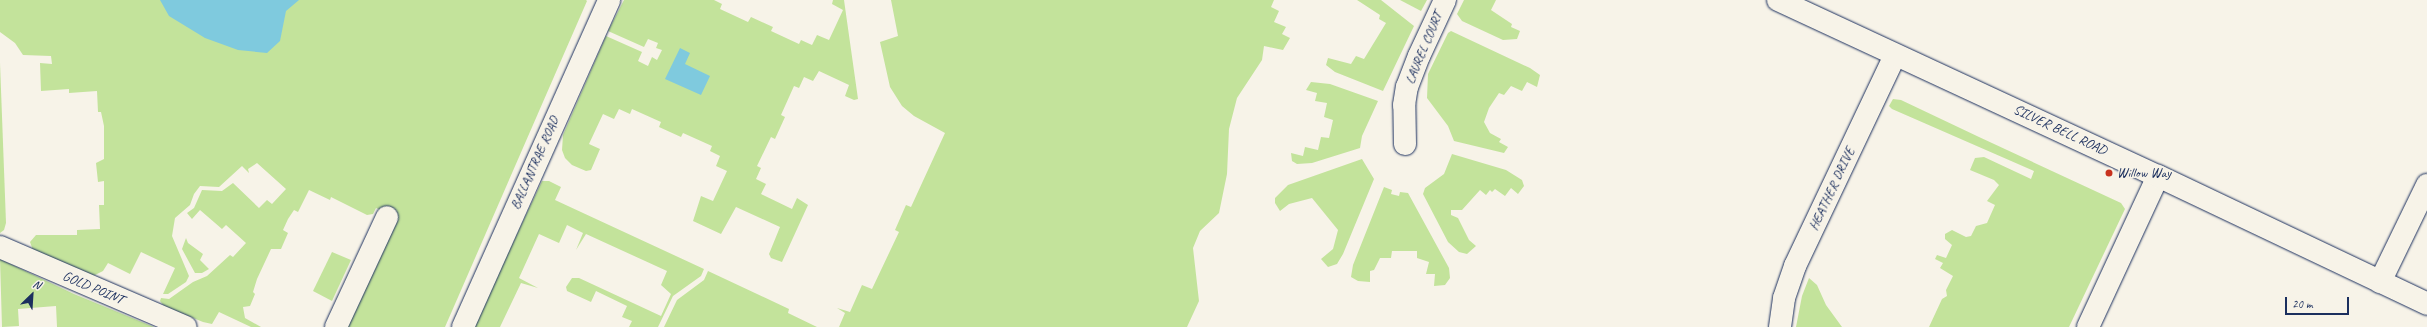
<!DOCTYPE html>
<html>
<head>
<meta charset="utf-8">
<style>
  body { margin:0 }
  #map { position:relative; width:2427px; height:327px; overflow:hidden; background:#f7f3e8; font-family:Caveat,sans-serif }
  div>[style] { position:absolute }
  .green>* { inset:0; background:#c3e39b }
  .water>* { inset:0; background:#7fcade }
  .roads { filter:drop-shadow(0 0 1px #1b2f5e) drop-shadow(0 0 1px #1b2f5e) }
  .minor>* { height:22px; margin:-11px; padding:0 11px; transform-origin:11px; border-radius:11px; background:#f7f3e8 }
  .tertiary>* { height:22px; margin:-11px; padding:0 11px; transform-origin:11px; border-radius:11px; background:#f7f3e8 }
  .dots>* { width:11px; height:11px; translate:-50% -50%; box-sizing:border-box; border:2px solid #f7f3e8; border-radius:50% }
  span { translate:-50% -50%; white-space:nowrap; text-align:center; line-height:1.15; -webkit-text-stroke:3px #f7f3e8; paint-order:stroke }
  .street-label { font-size:14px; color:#1b2f5e }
  .poi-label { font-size:14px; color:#1b2f5e }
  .left { translate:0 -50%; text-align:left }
  .north { position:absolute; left:12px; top:275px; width:40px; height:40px; -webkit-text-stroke:3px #f7f3e8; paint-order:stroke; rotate:25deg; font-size:11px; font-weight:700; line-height:16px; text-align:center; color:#1b2f5e }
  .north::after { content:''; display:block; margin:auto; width:14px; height:18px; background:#1b2f5e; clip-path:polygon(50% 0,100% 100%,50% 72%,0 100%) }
  .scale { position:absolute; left:2285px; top:297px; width:64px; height:18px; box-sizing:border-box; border:2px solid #1b2f5e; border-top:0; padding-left:5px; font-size:12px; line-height:14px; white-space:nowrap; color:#1b2f5e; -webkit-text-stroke:3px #f7f3e8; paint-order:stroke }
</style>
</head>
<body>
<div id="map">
  <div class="green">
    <div style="clip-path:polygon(0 0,586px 0,587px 1px,445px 327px,347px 327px,397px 218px,376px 208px,373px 214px,367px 215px,331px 197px,330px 200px,309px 190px,298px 212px,294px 210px,288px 219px,283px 230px,288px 233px,281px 249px,271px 249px,257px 279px,253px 292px,255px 294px,250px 306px,243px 307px,245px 318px,261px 327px,251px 327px,219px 312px,212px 324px,203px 322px,164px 306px,160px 301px,161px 298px,169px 299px,193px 282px,207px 276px,230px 255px,233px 257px,246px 243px,226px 225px,222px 229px,200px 210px,192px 219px,187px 213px,194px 208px,202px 190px,222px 191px,233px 183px,259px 208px,267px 200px,272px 204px,286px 189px,257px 163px,248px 169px,249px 173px,242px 166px,219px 187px,200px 186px,194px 194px,190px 205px,175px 218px,172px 236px,189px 276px,186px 282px,168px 294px,163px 294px,175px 268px,141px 252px,130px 274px,108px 263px,103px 271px,91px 277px,33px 250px,30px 242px,36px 235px,77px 235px,77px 230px,100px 229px,99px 205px,104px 205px,104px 181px,98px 182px,96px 163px,104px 159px,104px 126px,101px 112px,98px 112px,97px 91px,69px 93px,69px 89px,41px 91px,40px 63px,52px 64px,51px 56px,23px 55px,15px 43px,0 32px)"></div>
    <div style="clip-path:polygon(624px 0,714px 0,722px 4px,720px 9px,748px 22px,751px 17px,773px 27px,771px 31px,799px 44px,801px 40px,812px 45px,817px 35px,829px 40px,843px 10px,832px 4px,833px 0,844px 0,858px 99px,854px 100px,845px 96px,849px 85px,819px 71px,813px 81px,804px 77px,799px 88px,794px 86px,781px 115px,785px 117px,775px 139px,771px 137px,757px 166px,761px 168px,756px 179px,766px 184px,761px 194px,792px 209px,797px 198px,808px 205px,782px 262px,771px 258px,769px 254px,780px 227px,736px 207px,721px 234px,693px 221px,701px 196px,713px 201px,727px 171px,716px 166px,720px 156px,710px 151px,712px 146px,683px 133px,681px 137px,659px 127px,661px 122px,632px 109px,630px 114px,619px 109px,614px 119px,603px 114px,589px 144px,600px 149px,591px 170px,586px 171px,572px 165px,565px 158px,562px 150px,563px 135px,606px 36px,642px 52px,638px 61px,648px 66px,652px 57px,657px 60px,662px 50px,656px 48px,658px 43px,648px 39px,644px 47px,608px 31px)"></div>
    <div style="clip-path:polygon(891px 0,1274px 0,1271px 7px,1279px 11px,1274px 22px,1286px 27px,1282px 34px,1290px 38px,1283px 50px,1264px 46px,1262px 60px,1237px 98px,1229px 129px,1227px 174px,1219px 213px,1200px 231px,1193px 248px,1199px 301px,1187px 327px,839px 327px,845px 313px,837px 308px,850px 312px,862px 285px,872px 289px,899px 232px,895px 230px,906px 205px,911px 207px,945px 133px,914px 116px,902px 106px,890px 87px,880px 42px,898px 36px)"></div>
    <div style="clip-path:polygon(1357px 0,1381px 0,1414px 26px,1383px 91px,1335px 72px,1326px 65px,1328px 58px,1351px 64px,1356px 56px,1364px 59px,1386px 23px,1379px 19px,1380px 15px)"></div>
    <div style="clip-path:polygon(1400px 0,1427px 0,1421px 11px)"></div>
    <div style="clip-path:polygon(1464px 0,1496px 0,1491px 10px,1512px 24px,1511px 27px,1520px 31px,1517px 39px,1503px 40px,1462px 21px,1457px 14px)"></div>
    <div style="clip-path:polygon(1451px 31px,1530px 68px,1540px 75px,1537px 87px,1527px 82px,1522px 91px,1511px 86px,1504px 95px,1499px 93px,1489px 108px,1484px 122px,1490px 133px,1501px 139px,1499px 142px,1508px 147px,1504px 153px,1454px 141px,1448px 126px,1427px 98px,1428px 74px,1448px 33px)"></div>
    <div style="clip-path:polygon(0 63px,6px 223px,4px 230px,0 233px)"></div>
    <div style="clip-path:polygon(1311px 82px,1330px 84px,1378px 101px,1362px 136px,1360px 148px,1312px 163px,1297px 164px,1292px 161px,1291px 153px,1303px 156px,1305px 147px,1318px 150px,1321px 137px,1329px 138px,1333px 120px,1324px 117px,1327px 103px,1315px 101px,1317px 93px,1306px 90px)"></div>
    <div style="clip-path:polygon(1893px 99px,1901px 100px,1979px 137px,2121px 203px,2125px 209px,2069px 327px,1929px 327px,1942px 299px,1947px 296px,1946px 290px,1953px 276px,1940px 268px,1943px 263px,1935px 259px,1937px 255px,1946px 258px,1952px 245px,1945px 239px,1945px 234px,1952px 230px,1966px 237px,1971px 236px,1976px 226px,1987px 223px,1995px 205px,1987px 201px,1999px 185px,1994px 180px,1970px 170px,1975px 158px,1984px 157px,2031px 179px,2034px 171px,1892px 109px,1889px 106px)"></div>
    <div style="clip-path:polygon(1452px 154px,1506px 170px,1522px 180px,1524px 186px,1518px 194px,1511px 188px,1505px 196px,1495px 189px,1492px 192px,1490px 190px,1486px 195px,1480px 190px,1462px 210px,1451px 210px,1451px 215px,1458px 218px,1469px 240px,1476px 246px,1467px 254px,1459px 252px,1448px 242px,1423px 194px,1425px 188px,1444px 174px)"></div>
    <div style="clip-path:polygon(1362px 159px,1374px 179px,1343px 254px,1337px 264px,1328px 267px,1321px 259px,1333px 249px,1338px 230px,1312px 198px,1289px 204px,1280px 211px,1275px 203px,1275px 198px,1288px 185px)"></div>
    <div style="clip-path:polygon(542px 181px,549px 181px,561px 187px,555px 200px,704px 269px,701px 276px,673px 296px,658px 327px,629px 327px,632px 321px,622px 317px,627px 306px,596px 291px,591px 302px,567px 291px,566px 287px,572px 278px,579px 278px,661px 316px,671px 294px,661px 285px,667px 271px,586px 234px,576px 250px,583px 233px,567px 225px,559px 243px,539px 234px,519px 278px,538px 288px,521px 283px,500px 327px,473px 327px)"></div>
    <div style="clip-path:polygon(1384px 187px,1392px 190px,1391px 194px,1399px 196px,1400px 192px,1408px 193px,1449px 268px,1450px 278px,1445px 285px,1434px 286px,1435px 274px,1426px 274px,1429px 262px,1417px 258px,1417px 251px,1392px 251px,1391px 258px,1380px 258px,1374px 270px,1370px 271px,1370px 282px,1358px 281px,1351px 277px,1353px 265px)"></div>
    <div style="clip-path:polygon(186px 238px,188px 243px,203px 254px,200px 260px,209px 269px,202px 273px,195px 273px,182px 249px)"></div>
    <div style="clip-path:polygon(332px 252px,351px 260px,332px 301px,313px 291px)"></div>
    <div style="clip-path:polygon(0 259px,74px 294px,154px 327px,57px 327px,56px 306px,18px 309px,19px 326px,2px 327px)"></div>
    <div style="clip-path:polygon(708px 271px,789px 309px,788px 313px,817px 327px,664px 327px,677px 300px,704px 280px)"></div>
    <div style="clip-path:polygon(1809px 278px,1817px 285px,1826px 305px,1842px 327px,1796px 327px,1802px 296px)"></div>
  </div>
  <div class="water">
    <div style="clip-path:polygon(160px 0,299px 0,286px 11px,280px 41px,267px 53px,238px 50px,205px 38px,169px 16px)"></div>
    <div style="clip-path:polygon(680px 48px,690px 53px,685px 64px,710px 76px,701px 95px,665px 79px)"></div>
  </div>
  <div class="roads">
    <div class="minor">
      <div style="left:1405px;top:144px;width:39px;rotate:-91deg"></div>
      <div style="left:1404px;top:105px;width:18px;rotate:-81deg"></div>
      <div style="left:1407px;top:87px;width:33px;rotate:-69deg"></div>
      <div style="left:1419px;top:56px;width:62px;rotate:-65.1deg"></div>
      <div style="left:0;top:247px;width:202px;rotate:23.3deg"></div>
      <div style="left:2380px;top:282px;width:108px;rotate:-64.1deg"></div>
      <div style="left:336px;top:327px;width:121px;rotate:-65.1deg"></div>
      <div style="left:463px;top:327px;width:358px;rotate:-65.9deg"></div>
      <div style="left:1780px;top:327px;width:29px;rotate:-82deg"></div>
      <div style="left:1784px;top:298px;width:34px;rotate:-71deg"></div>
      <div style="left:1795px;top:266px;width:233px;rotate:-64.6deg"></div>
      <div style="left:2088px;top:327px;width:166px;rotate:-65.1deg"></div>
    </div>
    <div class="tertiary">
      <div style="left:1778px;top:0;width:419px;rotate:24.9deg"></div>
      <div style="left:2158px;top:176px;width:298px;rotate:25.4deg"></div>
    </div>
  </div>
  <div class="dots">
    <div style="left:2109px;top:173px;background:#c8321e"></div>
  </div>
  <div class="street-label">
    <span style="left:1424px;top:48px;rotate:-67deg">LAUREL COURT</span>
    <span style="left:2060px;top:130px;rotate:25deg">SILVER BELL ROAD</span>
    <span style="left:535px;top:163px;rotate:-66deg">BALLANTRAE ROAD</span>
    <span style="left:1832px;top:189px;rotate:-65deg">HEATHER DRIVE</span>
    <span style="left:93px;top:288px;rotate:23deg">GOLD POINT</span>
  </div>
  <div class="poi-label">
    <span class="left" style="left:2117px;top:173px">Willow Way</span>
  </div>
  <div class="north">N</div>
  <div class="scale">20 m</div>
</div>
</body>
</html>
